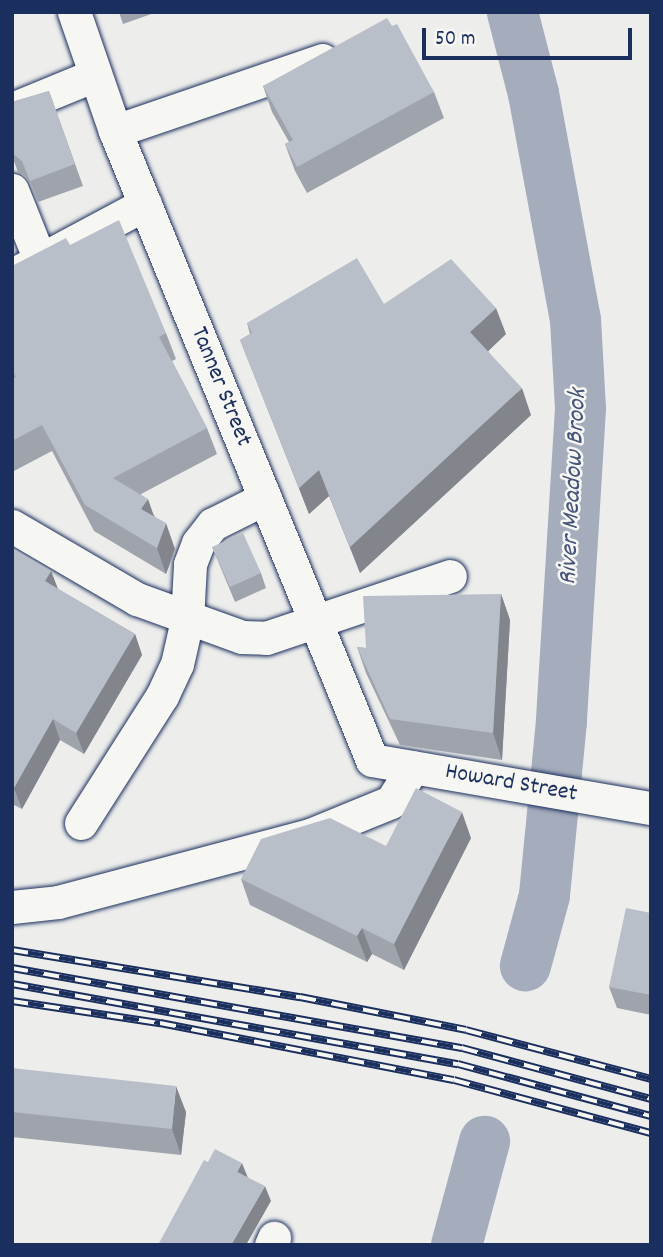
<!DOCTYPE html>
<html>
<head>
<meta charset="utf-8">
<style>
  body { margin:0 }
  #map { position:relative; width:663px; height:1257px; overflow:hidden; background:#edeeec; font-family:Dekko,sans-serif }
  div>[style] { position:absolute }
  .river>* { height:51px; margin:-25.5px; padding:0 25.5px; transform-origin:25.5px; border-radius:25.5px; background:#a5acbc }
  .roads { filter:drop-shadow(0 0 2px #1b2f5e) drop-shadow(0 0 2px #1b2f5e) }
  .minor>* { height:33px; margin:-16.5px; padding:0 16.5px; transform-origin:16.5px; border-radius:16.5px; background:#f6f6f2 }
  .rail>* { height:8px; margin-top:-4px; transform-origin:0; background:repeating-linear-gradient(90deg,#f6f6f2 0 16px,#1b2f5e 0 32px); box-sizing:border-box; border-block:2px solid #1b2f5e }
  .wall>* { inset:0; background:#9fa4ac }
  .shaded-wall>* { inset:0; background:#82868c }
  .building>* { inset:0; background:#b9bfc8 }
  span { translate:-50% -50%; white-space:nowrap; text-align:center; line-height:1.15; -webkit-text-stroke:5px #f6f6f2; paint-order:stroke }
  .street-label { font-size:24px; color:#1b2f5e }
  .water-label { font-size:26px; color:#44547a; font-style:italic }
  .frame { position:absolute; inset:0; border:14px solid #1b2f5e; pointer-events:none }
  .scale { position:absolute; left:422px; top:28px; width:210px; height:32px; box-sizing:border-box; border:4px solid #1b2f5e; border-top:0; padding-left:9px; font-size:21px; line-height:24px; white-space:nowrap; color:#1b2f5e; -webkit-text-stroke:5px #f6f6f2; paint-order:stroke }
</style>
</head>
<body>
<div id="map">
  <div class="river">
    <div style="left:512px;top:12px;width:84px;rotate:75.5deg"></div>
    <div style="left:533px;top:93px;width:230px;rotate:79.5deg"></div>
    <div style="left:575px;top:319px;width:89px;rotate:86.8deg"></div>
    <div style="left:580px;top:408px;width:314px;rotate:93.5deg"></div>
    <div style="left:561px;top:721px;width:175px;rotate:95.6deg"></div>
    <div style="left:544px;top:895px;width:73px;rotate:105.2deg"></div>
    <div style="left:456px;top:1245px;width:108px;rotate:-74.9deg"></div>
  </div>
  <div class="roads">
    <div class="minor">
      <div style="left:74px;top:12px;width:126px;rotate:71deg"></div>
      <div style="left:115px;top:131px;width:679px;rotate:67.78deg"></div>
      <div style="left:372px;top:760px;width:283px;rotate:9.8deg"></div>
      <div style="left:12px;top:109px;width:90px;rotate:-22.3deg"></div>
      <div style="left:115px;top:131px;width:219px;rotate:-18.9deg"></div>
      <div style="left:12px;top:190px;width:75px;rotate:68.2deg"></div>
      <div style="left:12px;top:275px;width:151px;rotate:-28.1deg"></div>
      <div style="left:12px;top:526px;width:145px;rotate:30.3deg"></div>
      <div style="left:137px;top:599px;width:112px;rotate:19.9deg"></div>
      <div style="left:242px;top:637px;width:24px;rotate:2deg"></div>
      <div style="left:266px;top:638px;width:194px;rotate:-18.6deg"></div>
      <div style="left:81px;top:823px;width:151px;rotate:-57.5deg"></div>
      <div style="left:162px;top:696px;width:35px;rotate:-65deg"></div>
      <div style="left:177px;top:664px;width:45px;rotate:-77.2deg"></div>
      <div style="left:187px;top:620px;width:56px;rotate:-86.9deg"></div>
      <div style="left:190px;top:564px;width:22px;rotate:-69deg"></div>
      <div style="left:198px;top:543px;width:24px;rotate:-52deg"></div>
      <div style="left:213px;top:524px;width:58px;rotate:-26.6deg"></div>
      <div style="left:12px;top:907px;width:46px;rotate:-6.2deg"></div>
      <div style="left:58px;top:902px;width:261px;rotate:-14.9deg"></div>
      <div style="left:310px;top:835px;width:87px;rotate:-22.2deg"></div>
      <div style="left:391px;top:802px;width:41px;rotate:-57.8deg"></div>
      <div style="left:271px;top:1245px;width:8px;rotate:-67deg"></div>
    </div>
  </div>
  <div class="rail">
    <div style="left:12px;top:950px;width:292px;rotate:9.3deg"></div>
    <div style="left:300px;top:997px;width:169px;rotate:11.2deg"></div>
    <div style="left:466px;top:1030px;width:191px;rotate:14.8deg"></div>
    <div style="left:12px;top:968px;width:457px;rotate:10.1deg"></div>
    <div style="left:462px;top:1048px;width:196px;rotate:15.1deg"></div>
    <div style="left:12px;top:984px;width:453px;rotate:10.2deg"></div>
    <div style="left:458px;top:1064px;width:200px;rotate:15.1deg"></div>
    <div style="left:12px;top:1001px;width:150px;rotate:8.5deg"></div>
    <div style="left:160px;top:1023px;width:299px;rotate:11deg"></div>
    <div style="left:454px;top:1080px;width:204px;rotate:15.1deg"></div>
  </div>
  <div class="wall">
    <div style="clip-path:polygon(119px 12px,157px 12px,123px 24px)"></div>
    <div style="clip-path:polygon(392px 26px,434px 92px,444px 118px,307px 193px,295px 171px,285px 144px,289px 142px,272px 112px,263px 86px)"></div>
    <div style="clip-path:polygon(49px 91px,83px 186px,38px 202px,30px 182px,18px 172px,12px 156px,12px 102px)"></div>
    <div style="clip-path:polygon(70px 245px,166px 333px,176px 359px,172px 361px,207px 428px,217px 454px,141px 494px,175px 549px,166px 574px,94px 531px,52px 451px,12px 472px,12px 266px)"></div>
    <div style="clip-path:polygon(384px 304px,506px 334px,488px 351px,531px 415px,360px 573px,329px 496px,309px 514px,240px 340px,250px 334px,247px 323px)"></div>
    <div style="clip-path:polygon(212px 547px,261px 573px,266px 588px,235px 602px)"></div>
    <div style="clip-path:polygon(12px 548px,51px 571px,58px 589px,135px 634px,142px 655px,84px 754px,60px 740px,22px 809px,12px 804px)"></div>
    <div style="clip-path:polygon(501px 594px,510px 620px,502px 760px,400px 745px,366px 673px,357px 647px,366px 648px)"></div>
    <div style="clip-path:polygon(471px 838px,404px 970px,372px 954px,367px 962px,250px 905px,241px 879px,386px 846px)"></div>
    <div style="clip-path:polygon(651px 913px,651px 1015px,617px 1008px,609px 987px)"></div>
    <div style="clip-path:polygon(12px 1068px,186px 1112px,181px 1155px,12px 1137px)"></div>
  </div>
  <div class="shaded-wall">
    <div style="clip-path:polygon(496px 308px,506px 334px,480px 359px,470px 332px)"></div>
    <div style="clip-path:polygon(522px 388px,531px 415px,360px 573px,350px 547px)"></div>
    <div style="clip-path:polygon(319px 470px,329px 496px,309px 514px,299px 488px)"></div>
    <div style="clip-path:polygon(148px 499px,157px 525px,141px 509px)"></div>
    <div style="clip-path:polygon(166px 523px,175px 549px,166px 574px,157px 548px)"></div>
    <div style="clip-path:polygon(51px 571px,59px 592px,45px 581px)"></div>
    <div style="clip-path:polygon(501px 594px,510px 620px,502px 760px,493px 733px)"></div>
    <div style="clip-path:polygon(135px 634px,142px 655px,84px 754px,76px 733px)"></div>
    <div style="clip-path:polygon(53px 719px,60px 740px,22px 809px,14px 788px)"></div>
    <div style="clip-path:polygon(462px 812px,471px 838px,404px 970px,394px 944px)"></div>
    <div style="clip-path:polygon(362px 928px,372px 954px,367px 962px,357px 936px)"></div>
    <div style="clip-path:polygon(176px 1086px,186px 1112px,181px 1155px,172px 1129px)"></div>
    <div style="clip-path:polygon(242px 1163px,248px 1178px,237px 1172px)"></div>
    <div style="clip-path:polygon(265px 1186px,271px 1201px,246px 1245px,231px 1245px)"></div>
  </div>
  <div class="building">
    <div style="clip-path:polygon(387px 18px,392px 26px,397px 24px,434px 92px,297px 167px,285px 144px,293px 140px,263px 86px)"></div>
    <div style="clip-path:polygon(49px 91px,75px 164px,30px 181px,22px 161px,12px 153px,12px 102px)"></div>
    <div style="clip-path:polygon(119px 220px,166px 333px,159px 337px,207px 428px,113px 478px,148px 499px,141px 509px,166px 523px,157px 548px,85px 505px,42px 425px,12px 441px,12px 379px,16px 377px,12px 369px,12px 266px,66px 238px,70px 245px)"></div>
    <div style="clip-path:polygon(357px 258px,384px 304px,451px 259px,496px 308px,470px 332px,522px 388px,350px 547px,319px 470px,299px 488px,240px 340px,252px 333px,247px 323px)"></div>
    <div style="clip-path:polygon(243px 533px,261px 573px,230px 587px,212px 547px)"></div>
    <div style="clip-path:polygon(12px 548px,51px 571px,45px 581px,135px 634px,76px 733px,53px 719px,14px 788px,12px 787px)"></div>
    <div style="clip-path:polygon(501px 594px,493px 733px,390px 719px,357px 647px,366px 648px,363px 596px)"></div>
    <div style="clip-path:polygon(416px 788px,462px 812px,394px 944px,362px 928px,357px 936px,241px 879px,261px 839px,330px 818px,386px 846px)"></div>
    <div style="clip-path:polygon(626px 908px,651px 913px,651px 995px,609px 987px)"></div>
    <div style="clip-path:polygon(12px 1068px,176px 1086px,172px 1129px,12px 1112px)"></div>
    <div style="clip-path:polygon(215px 1149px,242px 1163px,237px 1172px,265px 1186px,231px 1245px,158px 1245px,204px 1160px,208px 1162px)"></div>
  </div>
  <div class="street-label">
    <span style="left:220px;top:387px;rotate:68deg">Tanner Street</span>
    <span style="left:511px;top:784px;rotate:10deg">Howard Street</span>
  </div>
  <div class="water-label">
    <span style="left:574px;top:487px;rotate:-87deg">River Meadow Brook</span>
  </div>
  <div class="frame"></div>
  <div class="scale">50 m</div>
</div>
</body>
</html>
